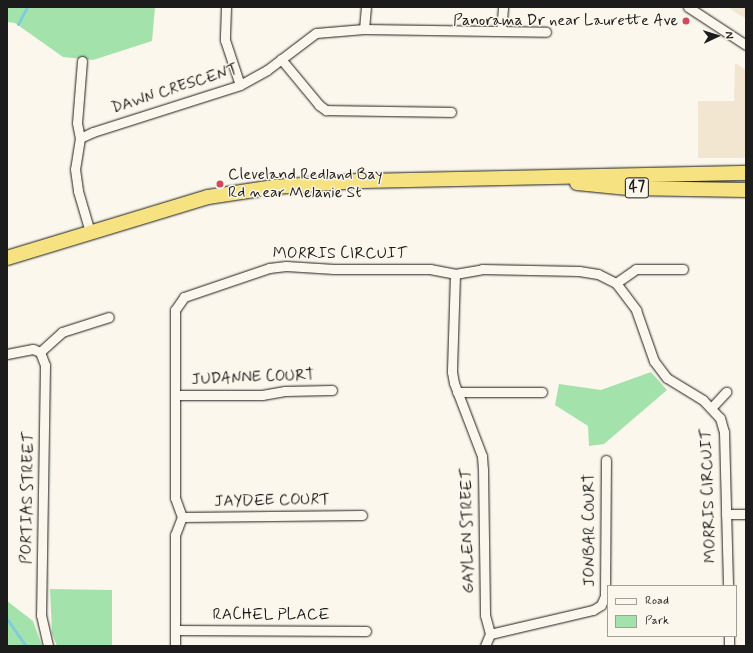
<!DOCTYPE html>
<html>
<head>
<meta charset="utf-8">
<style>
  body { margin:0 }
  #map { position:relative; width:753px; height:653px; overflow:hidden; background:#fbf7ec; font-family:Mynerve,sans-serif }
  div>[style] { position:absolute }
  .built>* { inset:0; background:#f3e6d1 }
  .green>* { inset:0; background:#a3e2aa }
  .stream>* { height:3px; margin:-1.5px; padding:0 1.5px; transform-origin:1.5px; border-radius:1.5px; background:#7ecdda }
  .roads { filter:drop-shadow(0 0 1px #1c1c1c) drop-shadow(0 0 1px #1c1c1c) }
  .minor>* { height:9px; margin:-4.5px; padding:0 4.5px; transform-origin:4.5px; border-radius:4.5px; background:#fbf7ec }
  .highway>* { height:14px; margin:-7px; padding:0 7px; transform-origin:7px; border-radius:7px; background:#f7e281 }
  .dots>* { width:11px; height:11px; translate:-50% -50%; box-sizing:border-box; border:2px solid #fbf7ec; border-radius:50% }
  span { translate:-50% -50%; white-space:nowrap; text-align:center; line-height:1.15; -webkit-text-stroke:3px #fbf7ec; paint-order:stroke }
  .shield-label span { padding:1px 3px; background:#fbf7ec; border:1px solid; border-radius:3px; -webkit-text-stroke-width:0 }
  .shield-label { font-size:15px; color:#1c1c1c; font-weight:700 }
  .poi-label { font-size:16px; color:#1c1c1c }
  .right { translate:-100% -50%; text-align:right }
  .left { translate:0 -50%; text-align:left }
  .street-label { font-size:16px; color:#1c1c1c }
  .frame { position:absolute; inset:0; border:8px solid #1c1c1c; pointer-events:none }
  .legend { position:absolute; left:607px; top:585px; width:130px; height:52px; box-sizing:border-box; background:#fbf7ec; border:1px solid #a29f99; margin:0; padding:5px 7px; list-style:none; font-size:12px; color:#1c1c1c }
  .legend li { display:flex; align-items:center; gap:8px; height:20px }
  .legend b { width:20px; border:1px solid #a29f99 }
  .north { position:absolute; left:697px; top:16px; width:40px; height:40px; -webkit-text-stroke:3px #fbf7ec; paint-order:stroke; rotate:86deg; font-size:11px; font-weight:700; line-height:16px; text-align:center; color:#1c1c1c }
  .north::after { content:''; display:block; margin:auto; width:14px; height:18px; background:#1c1c1c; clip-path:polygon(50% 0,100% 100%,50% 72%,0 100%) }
</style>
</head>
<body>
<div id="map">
  <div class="built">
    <div style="clip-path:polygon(727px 7px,746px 7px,746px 19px)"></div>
    <div style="clip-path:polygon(735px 63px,746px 70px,746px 158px,698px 158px,698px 101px,734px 101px)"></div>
  </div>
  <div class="green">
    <div style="clip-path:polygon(7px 7px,155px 7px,152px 41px,93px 60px,63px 57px,15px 23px,7px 22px)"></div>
    <div style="clip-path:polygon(651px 372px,667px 390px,604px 444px,589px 446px,588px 426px,555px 405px,559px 384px,601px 390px)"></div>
    <div style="clip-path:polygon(50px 589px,112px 590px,112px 646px,57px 646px,52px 633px)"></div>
    <div style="clip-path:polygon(7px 601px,33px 621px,42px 646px,7px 646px)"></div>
  </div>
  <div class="stream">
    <div style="left:18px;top:24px;width:19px;rotate:-62deg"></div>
    <div style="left:7px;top:619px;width:33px;rotate:55deg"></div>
  </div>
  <div class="roads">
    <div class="minor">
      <div style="left:226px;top:7px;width:33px;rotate:92deg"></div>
      <div style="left:225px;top:40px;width:47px;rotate:71.6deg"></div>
      <div style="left:688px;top:7px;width:69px;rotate:33.2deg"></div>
      <div style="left:364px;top:29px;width:182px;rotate:0.9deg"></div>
      <div style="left:501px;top:31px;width:24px;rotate:-85deg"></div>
      <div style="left:281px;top:59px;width:60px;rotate:50.4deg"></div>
      <div style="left:319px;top:105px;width:9px;rotate:36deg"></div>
      <div style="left:326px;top:110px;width:125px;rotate:0.9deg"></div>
      <div style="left:82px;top:61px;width:62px;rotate:94.6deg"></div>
      <div style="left:77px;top:123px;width:15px;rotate:79deg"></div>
      <div style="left:80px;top:138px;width:31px;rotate:99deg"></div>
      <div style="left:75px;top:169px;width:22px;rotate:82deg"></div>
      <div style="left:78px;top:191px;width:43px;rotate:73.7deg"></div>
      <div style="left:80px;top:138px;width:14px;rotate:-25deg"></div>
      <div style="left:93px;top:132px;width:154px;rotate:-17.7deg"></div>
      <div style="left:240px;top:85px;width:31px;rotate:-29deg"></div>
      <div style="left:267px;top:70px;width:61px;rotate:-37.1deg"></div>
      <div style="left:316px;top:33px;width:48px;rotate:-4.8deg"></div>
      <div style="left:364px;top:29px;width:22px;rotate:-85deg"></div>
      <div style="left:455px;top:274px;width:98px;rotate:91.8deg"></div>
      <div style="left:452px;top:372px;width:11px;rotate:80deg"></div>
      <div style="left:454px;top:383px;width:78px;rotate:69deg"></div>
      <div style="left:482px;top:456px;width:13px;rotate:86deg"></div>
      <div style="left:483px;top:469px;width:146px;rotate:89.2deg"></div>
      <div style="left:485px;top:615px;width:20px;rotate:75deg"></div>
      <div style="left:490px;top:634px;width:13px;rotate:113deg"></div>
      <div style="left:616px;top:283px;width:24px;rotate:-35deg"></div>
      <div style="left:636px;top:269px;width:47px"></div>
      <div style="left:40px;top:352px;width:14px;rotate:69deg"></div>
      <div style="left:45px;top:365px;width:250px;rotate:90.9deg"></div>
      <div style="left:41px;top:615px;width:32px;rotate:77deg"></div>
      <div style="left:40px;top:352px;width:30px;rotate:-42deg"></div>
      <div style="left:62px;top:332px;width:49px;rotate:-17.7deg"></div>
      <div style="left:7px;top:354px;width:26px;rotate:-11deg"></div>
      <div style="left:33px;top:349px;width:8px;rotate:23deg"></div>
      <div style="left:457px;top:392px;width:85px"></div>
      <div style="left:175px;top:395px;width:87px"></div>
      <div style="left:262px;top:395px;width:23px;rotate:-10deg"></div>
      <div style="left:285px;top:391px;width:47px;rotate:-1.2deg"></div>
      <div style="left:712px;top:407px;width:21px;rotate:-47deg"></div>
      <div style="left:726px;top:514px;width:20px"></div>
      <div style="left:182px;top:517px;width:180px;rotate:-0.6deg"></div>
      <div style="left:175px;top:630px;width:191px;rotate:0.3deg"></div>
      <div style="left:490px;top:634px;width:106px;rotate:-13.1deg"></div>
      <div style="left:593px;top:610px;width:9px;rotate:-32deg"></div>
      <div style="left:601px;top:605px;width:10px;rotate:-66deg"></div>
      <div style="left:605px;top:596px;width:136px;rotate:-89.6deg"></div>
      <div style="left:729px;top:636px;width:10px;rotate:90deg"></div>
      <div style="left:175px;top:646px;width:111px;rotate:-90deg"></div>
      <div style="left:175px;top:535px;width:19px;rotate:-69deg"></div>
      <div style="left:182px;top:517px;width:20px;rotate:-110deg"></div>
      <div style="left:175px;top:498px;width:188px;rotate:-90deg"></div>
      <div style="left:175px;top:310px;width:16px;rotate:-55deg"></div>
      <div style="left:184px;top:297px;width:90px;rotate:-18.8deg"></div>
      <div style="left:269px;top:268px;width:17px;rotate:-7deg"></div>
      <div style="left:286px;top:266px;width:48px;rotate:3.6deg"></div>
      <div style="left:334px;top:269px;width:96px"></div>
      <div style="left:430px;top:269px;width:25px;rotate:11deg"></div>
      <div style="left:455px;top:274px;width:27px;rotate:-10deg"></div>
      <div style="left:482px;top:269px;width:97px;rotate:1.2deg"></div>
      <div style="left:579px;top:271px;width:19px;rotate:9deg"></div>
      <div style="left:598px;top:274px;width:20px;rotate:27deg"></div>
      <div style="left:616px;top:283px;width:34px;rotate:53deg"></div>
      <div style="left:636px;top:310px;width:54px;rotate:70.6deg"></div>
      <div style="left:654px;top:361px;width:21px;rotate:53deg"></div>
      <div style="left:667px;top:378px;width:42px;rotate:31.4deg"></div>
      <div style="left:703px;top:400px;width:25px;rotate:47deg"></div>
      <div style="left:720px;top:418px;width:15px;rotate:74deg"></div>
      <div style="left:724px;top:432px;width:154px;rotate:88.5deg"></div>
    </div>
    <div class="highway">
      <div style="left:577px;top:183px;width:51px;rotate:5.6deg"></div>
      <div style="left:628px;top:188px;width:118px;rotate:1deg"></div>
      <div style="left:7px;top:258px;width:210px;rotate:-16.9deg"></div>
      <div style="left:208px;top:197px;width:67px;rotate:-8.6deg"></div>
      <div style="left:274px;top:187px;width:84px;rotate:-4.1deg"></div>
      <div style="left:358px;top:181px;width:388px;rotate:-1.2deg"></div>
    </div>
  </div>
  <div class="dots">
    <div style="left:686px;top:21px;background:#d1495b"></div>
    <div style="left:220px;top:184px;background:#d1495b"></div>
  </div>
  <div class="shield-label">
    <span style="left:637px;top:188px">47</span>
  </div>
  <div class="poi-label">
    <span class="right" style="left:678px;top:21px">Panorama Dr near Laurette Ave</span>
    <span class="left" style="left:228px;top:184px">Cleveland Redland Bay<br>Rd near Melanie St</span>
  </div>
  <div class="street-label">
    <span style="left:175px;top:89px;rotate:-18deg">DAWN CRESCENT</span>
    <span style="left:340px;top:254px">MORRIS CIRCUIT</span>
    <span style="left:253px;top:378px;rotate:-2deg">JUDANNE COURT</span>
    <span style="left:709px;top:496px;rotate:-92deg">MORRIS CIRCUIT</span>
    <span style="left:28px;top:498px;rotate:-89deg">PORTIAS STREET</span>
    <span style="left:272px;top:501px;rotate:-1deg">JAYDEE COURT</span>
    <span style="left:590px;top:530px;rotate:-90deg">JONBAR COURT</span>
    <span style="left:468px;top:531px;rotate:-91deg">GAYLEN STREET</span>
    <span style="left:271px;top:615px">RACHEL PLACE</span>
  </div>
  <div class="frame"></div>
  <ul class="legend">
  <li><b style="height:5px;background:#fbf7ec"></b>Road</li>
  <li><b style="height:11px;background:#a3e2aa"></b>Park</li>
  </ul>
  <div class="north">N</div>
</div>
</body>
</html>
